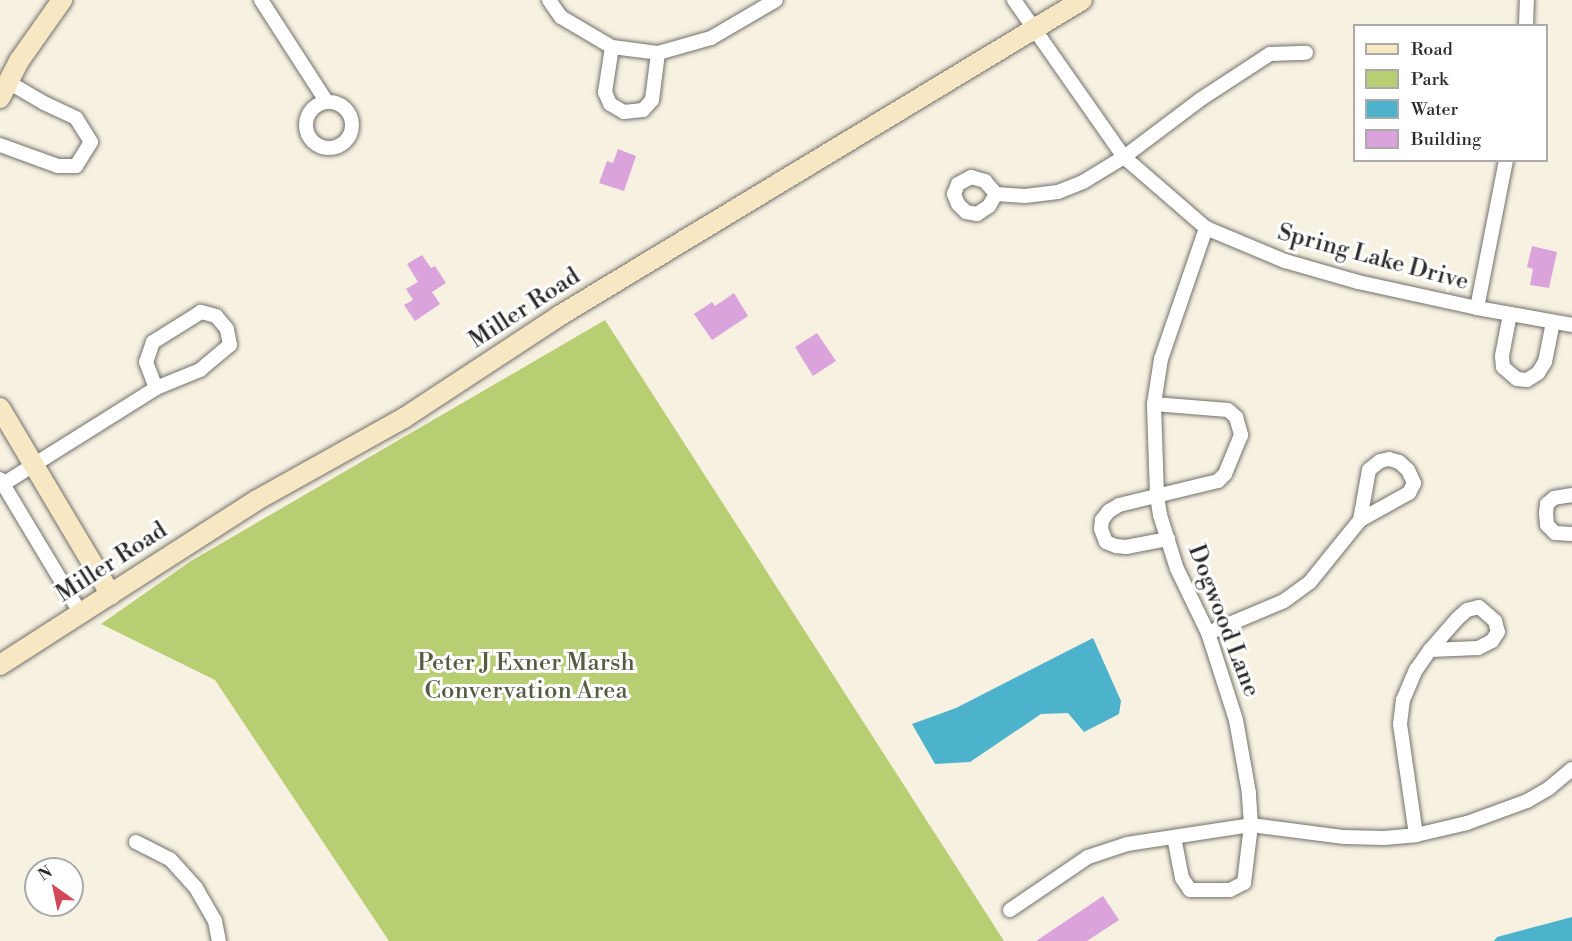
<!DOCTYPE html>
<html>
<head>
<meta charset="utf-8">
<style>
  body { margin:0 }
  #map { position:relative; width:1572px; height:941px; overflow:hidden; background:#f6f1e1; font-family:"Libre Bodoni",serif }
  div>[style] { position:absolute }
  .green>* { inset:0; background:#b8ce72 }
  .water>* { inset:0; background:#4db2cc }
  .building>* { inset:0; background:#dba3db }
  .roads { filter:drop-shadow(0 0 2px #72706b) drop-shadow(0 0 2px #72706b) }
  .street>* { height:14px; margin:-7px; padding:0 7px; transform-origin:7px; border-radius:7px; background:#fff }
  .street>.ring { margin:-7px; padding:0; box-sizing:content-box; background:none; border:14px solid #fff; border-radius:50% }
  .secondary>* { height:20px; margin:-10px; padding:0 10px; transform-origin:10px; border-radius:10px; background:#f7e8c3 }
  span { translate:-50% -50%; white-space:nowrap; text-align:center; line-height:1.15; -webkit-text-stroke:6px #fff; paint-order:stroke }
  .street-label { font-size:24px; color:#2b2b2b }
  .park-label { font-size:24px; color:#555c40 }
  .legend { position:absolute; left:1353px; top:24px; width:195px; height:138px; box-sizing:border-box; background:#fff; border:2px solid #aaa; margin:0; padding:8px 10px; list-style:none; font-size:18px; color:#2b2b2b }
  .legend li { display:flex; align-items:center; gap:12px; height:30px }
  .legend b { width:30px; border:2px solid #aaa }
  .north { position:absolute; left:24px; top:857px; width:60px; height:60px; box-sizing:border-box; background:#fff; border:2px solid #aaa; border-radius:50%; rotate:327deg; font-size:16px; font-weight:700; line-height:24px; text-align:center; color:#2b2b2b }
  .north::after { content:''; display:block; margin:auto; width:21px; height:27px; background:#d1495b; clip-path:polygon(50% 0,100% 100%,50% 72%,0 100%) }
</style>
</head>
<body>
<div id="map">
  <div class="green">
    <div style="clip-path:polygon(605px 320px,821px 656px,1004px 941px,389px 941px,215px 680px,101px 624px,191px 561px)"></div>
  </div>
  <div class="water">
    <div style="clip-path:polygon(1093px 638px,1121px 701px,1119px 714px,1084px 732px,1068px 713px,1041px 714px,970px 762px,935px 764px,912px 724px,956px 708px)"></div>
    <div style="clip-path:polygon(1572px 917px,1572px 941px,1494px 941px,1497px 937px)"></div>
  </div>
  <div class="building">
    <div style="clip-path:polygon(618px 149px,636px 156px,624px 191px,599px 183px,607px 161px,613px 163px)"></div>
    <div style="clip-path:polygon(1532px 246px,1557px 252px,1549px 288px,1530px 285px,1533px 269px,1527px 267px)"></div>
    <div style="clip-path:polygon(422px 255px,431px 268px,435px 266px,446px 283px,432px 292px,440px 304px,415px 321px,404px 305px,413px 300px,406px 289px,418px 282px,407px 264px)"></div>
    <div style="clip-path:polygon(734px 293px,748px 316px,712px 340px,694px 314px,712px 302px,715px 306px)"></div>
    <div style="clip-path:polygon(817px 333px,836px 361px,813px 376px,795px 347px)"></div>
    <div style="clip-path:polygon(1103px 896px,1119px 920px,1087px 941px,1036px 941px)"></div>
  </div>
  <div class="roads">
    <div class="street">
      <div style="left:261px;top:0;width:120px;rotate:57.2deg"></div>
      <div style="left:549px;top:0;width:21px;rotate:55deg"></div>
      <div style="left:561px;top:17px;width:59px;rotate:30.5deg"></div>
      <div style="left:612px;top:47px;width:46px;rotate:7.4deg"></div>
      <div style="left:658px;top:53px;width:55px;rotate:-15.8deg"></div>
      <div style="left:711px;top:38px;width:75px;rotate:-30.3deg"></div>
      <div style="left:1014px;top:0;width:192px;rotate:55deg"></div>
      <div style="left:1124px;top:157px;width:108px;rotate:40.9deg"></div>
      <div style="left:1206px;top:228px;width:86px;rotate:22.7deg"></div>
      <div style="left:1285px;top:261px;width:76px;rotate:16deg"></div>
      <div style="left:1358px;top:282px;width:122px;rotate:12.3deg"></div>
      <div style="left:1477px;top:308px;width:97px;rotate:10.1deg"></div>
      <div style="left:1526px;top:26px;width:26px;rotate:-88deg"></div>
      <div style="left:612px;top:47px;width:46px;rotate:98.8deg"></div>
      <div style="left:605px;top:92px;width:13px;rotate:67deg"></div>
      <div style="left:610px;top:104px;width:16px;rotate:30deg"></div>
      <div style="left:624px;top:112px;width:19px;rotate:-6deg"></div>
      <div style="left:643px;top:110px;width:13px;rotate:-48deg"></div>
      <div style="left:652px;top:100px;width:47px;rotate:-82.7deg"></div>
      <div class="ring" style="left:306px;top:102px;width:32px;height:32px"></div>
      <div style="left:0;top:145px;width:62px;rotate:19.9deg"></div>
      <div style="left:58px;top:166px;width:18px"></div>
      <div style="left:76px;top:166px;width:28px;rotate:-58deg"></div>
      <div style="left:91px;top:142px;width:28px;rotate:-122deg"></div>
      <div style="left:76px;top:118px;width:35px;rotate:-155deg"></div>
      <div style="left:44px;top:103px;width:42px;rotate:-149.7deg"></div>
      <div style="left:996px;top:194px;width:14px;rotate:120deg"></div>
      <div style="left:989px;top:206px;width:14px;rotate:146deg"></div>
      <div style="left:977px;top:214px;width:11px;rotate:-170deg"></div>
      <div style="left:966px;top:212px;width:11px;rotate:-135deg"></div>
      <div style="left:958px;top:204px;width:11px;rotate:-112deg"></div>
      <div style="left:954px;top:194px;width:11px;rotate:-68deg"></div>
      <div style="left:958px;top:184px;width:15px;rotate:-28deg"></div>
      <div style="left:971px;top:177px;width:15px;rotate:16deg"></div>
      <div style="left:985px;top:181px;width:17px;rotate:50deg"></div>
      <div style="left:996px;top:194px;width:29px;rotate:4deg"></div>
      <div style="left:1025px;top:196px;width:33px;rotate:-7deg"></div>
      <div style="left:1058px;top:192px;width:27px;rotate:-22deg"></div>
      <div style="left:1083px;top:182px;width:48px;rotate:-31.4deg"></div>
      <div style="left:1124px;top:157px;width:96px;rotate:-37deg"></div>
      <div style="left:1201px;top:99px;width:82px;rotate:-33.1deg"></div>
      <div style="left:1270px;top:54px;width:36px;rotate:-2deg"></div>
      <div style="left:1477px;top:308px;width:151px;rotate:-78.9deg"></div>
      <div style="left:1510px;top:314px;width:43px;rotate:100.8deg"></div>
      <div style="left:1502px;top:356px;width:11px;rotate:85deg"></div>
      <div style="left:1503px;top:367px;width:18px;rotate:41deg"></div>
      <div style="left:1517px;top:379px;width:10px;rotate:6deg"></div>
      <div style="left:1527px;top:380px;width:13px;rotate:-32deg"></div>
      <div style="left:1538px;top:373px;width:13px;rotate:-58deg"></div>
      <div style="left:1545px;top:362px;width:41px;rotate:-78.7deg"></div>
      <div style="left:1154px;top:404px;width:74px;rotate:4.6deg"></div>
      <div style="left:1228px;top:410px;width:11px;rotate:41deg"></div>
      <div style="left:1236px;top:417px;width:19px;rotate:74deg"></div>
      <div style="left:1241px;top:435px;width:42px;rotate:112.3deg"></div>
      <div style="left:1225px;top:474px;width:10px;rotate:135deg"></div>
      <div style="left:1218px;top:481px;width:102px;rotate:166.4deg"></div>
      <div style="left:1119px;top:505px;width:12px;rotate:149deg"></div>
      <div style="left:1109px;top:511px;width:11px;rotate:128deg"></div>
      <div style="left:1102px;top:520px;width:9px;rotate:96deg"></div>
      <div style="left:1101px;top:529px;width:14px;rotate:69deg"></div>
      <div style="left:1106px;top:542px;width:11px;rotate:22deg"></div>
      <div style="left:1116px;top:546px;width:10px;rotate:6deg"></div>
      <div style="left:1126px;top:547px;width:43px;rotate:-10.8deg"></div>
      <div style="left:0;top:479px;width:157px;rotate:59deg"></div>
      <div style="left:0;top:486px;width:184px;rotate:-32.1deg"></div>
      <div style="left:156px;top:388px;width:48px;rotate:-22.2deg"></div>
      <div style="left:200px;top:370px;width:39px;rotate:-40deg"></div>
      <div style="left:230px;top:345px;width:16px;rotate:-101deg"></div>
      <div style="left:227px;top:329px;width:17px;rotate:-130deg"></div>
      <div style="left:216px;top:316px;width:16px;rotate:-165deg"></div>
      <div style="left:201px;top:312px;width:57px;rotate:148deg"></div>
      <div style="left:153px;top:342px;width:21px;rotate:109deg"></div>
      <div style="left:146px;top:362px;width:28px;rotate:69deg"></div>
      <div style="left:1572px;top:495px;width:18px;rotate:171deg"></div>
      <div style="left:1554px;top:498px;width:9px;rotate:139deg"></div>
      <div style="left:1547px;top:504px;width:9px;rotate:96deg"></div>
      <div style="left:1546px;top:513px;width:12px;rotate:85deg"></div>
      <div style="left:1547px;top:525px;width:11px;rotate:45deg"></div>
      <div style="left:1555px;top:533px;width:17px;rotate:3deg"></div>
      <div style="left:1208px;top:633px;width:82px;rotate:-22.8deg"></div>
      <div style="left:1284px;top:601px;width:32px;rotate:-36deg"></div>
      <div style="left:1310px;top:582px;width:80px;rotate:-51.1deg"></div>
      <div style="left:1360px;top:520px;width:56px;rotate:-28.9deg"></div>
      <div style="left:1409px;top:493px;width:11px;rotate:-63deg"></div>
      <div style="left:1414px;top:483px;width:14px;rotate:-115deg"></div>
      <div style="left:1408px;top:470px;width:12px;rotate:-138deg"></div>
      <div style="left:1399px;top:462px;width:10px;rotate:-163deg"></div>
      <div style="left:1389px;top:459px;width:9px;rotate:167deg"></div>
      <div style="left:1380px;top:461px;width:14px;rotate:141deg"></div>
      <div style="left:1369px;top:470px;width:51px;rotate:100.2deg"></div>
      <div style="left:1416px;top:835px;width:112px;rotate:-98.2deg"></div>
      <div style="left:1400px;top:724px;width:24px;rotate:-83deg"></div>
      <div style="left:1403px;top:700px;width:33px;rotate:-67deg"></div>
      <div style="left:1416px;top:670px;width:24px;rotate:-55deg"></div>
      <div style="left:1430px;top:650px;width:41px;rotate:-48.9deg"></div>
      <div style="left:1457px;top:619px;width:13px;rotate:-42deg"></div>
      <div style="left:1467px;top:610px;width:12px;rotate:-14deg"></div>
      <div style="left:1479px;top:607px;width:21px;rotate:41deg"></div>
      <div style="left:1495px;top:621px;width:11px;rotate:75deg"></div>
      <div style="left:1498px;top:632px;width:11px;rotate:124deg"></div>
      <div style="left:1492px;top:641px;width:16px;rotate:153deg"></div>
      <div style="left:1478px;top:648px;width:48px;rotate:177.6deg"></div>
      <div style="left:1174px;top:837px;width:42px;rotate:79deg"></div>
      <div style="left:1182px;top:878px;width:14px;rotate:56deg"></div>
      <div style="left:1190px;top:890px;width:40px"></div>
      <div style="left:1230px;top:890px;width:16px;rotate:-27deg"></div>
      <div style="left:1244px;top:883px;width:58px;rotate:-83.1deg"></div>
      <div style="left:1251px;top:825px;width:32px;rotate:-94deg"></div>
      <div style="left:1249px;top:793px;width:74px;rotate:-100.1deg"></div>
      <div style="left:1236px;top:720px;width:91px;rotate:-107.8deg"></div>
      <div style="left:1208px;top:633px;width:71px;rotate:-115.8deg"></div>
      <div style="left:1177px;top:569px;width:57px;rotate:-107.5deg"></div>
      <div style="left:1160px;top:515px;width:19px;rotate:-99deg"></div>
      <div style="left:1157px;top:496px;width:92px;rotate:-91.9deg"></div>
      <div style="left:1154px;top:404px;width:46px;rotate:-81.2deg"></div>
      <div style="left:1161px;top:359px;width:139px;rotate:-71deg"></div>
      <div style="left:136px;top:842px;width:38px;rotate:27deg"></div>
      <div style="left:170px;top:859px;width:39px;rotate:48deg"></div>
      <div style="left:196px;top:888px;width:38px;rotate:60deg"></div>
      <div style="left:215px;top:921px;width:20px;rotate:79deg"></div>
      <div style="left:1010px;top:910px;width:94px;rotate:-34.2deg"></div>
      <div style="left:1088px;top:857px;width:41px;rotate:-18.4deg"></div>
      <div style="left:1127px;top:844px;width:125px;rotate:-8.7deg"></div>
      <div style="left:1251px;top:825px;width:94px;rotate:7.4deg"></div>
      <div style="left:1344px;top:837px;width:40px;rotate:1.4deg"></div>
      <div style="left:1384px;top:838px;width:32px;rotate:-5deg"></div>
      <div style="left:1416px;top:835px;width:52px;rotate:-13.2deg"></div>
      <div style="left:1467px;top:823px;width:64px;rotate:-20.1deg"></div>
      <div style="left:1527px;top:801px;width:24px;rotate:-30deg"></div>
      <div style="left:1548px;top:789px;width:31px;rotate:-40deg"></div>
    </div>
    <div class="secondary">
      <div style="left:0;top:98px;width:42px;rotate:-62.8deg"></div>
      <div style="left:19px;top:61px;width:75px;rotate:-54.8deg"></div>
      <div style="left:0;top:408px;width:217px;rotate:59.3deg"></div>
      <div style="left:0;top:665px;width:305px;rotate:-32.7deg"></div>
      <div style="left:257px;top:500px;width:168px;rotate:-29.2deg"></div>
      <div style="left:404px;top:418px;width:186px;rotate:-33.3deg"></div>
      <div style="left:559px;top:316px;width:611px;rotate:-31.14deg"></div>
    </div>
  </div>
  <div class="street-label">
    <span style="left:1373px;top:258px;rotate:15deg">Spring Lake Drive</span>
    <span style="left:525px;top:309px;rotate:-33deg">Miller Road</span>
    <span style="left:112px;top:563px;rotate:-33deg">Miller Road</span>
    <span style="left:1223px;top:621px;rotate:69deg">Dogwood Lane</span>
  </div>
  <div class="park-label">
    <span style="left:526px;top:678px">Peter J Exner Marsh<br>Convervation Area</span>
  </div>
  <ul class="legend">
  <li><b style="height:8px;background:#f7e8c3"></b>Road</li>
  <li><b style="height:16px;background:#b8ce72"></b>Park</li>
  <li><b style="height:16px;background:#4db2cc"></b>Water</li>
  <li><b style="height:16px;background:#dba3db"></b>Building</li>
  </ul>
  <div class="north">N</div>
</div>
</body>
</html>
